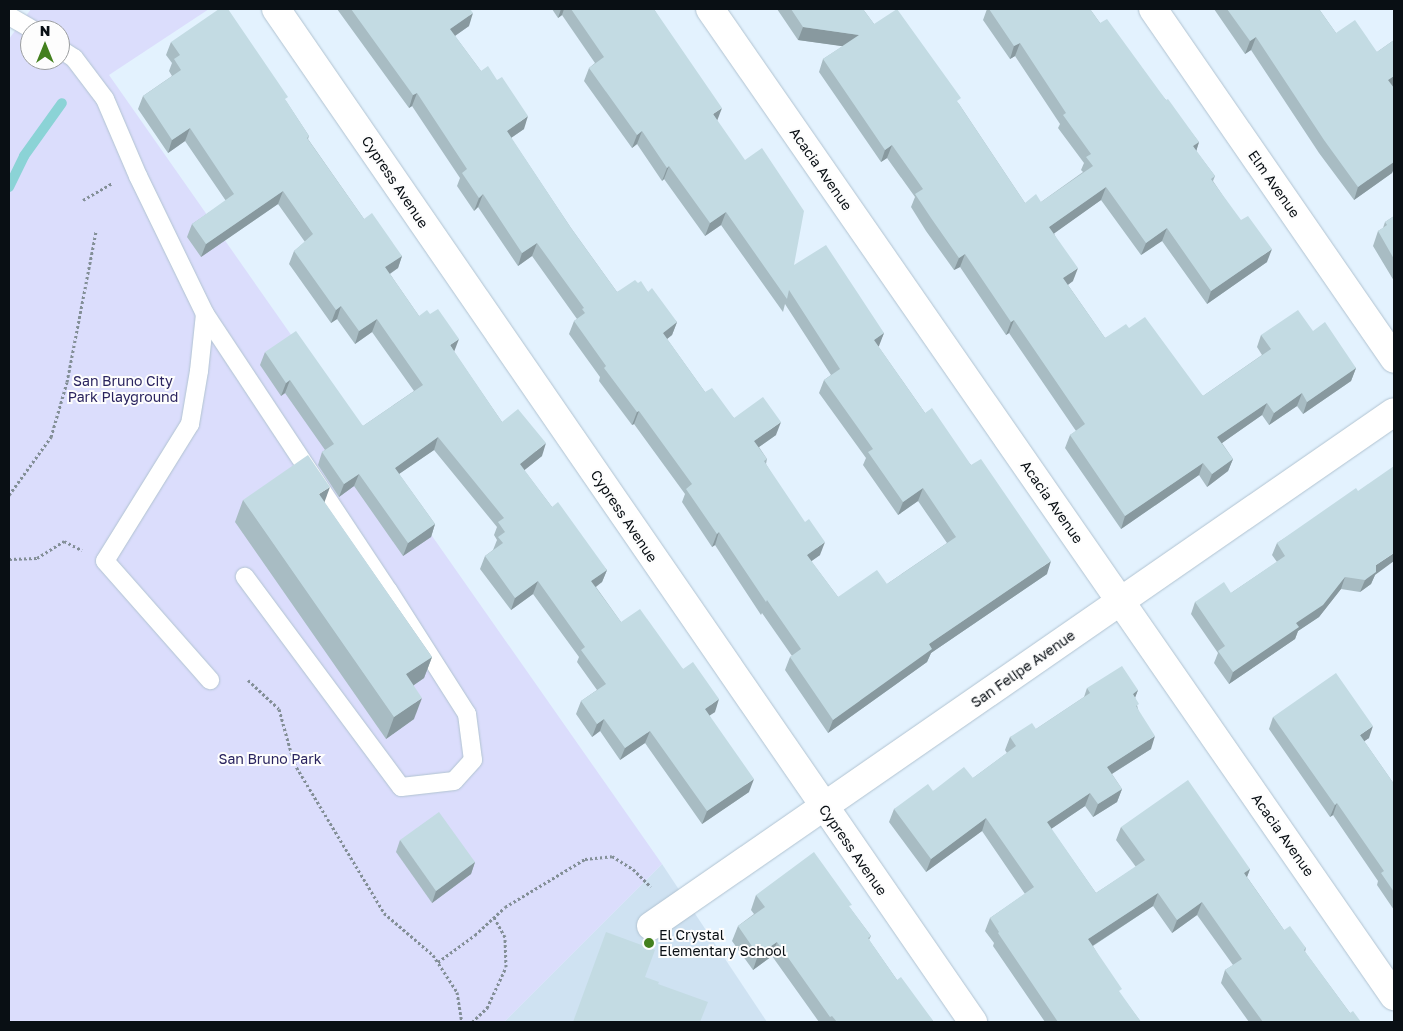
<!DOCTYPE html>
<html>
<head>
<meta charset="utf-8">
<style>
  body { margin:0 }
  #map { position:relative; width:1403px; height:1031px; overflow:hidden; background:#e3f2fe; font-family:"Golos Text",sans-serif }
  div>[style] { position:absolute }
  .built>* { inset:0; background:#cfe2f2 }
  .green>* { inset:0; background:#dbddfc }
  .stream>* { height:10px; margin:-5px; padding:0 5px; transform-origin:5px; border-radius:5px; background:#8bd3d6 }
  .path>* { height:3px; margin-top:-1.5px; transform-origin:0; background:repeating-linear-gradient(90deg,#838f97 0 2.5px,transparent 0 5px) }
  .roads { filter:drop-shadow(0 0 1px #b1c3d1) drop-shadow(0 0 1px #b1c3d1) }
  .lane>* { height:18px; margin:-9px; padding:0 9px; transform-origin:9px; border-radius:9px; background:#fff }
  .street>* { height:28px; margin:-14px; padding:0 14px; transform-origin:14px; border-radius:14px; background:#fff }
  .wall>* { inset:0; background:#a8bcc3 }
  .shaded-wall>* { inset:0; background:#88999f }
  .building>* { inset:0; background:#c3dbe3 }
  .dots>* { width:14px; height:14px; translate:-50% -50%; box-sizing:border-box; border:2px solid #fdfdfd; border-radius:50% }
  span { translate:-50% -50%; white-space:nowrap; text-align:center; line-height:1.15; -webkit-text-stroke:4px #fdfdfd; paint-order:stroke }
  .street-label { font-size:14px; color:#090f14 }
  .park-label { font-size:14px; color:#2a245f }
  .poi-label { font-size:14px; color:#090f14 }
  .left { translate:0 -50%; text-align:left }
  .frame { position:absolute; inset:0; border:10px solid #090f14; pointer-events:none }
  .north { position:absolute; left:20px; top:20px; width:50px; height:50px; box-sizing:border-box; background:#fdfdfd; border:1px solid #9b9ea0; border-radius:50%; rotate:0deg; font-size:14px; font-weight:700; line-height:20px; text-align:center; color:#090f14 }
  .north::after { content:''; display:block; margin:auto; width:18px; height:22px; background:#43801e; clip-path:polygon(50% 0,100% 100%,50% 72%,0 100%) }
</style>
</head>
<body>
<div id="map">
  <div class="built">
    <div style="clip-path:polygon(662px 864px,767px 1022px,504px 1022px)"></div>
  </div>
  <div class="green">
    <div style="clip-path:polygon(evenodd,31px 9px,209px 9px,109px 75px,662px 864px,504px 1022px,9px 1022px,9px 39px,31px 9px,30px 30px,60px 30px,60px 60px,30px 60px,30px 30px)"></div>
  </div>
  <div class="stream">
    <div style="left:9px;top:187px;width:34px;rotate:-64deg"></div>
    <div style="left:24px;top:156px;width:65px;rotate:-54.4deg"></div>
  </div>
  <div class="path">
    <div style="left:83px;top:200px;width:34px;rotate:-30deg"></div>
    <div style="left:9px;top:495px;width:72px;rotate:-54.1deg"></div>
    <div style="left:51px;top:437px;width:57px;rotate:-73.8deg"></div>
    <div style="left:67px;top:382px;width:154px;rotate:-79.1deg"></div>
    <div style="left:9px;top:559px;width:28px;rotate:-2deg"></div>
    <div style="left:37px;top:558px;width:32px;rotate:-32deg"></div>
    <div style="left:64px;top:541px;width:20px;rotate:27deg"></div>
    <div style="left:248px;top:680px;width:42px;rotate:43.1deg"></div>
    <div style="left:279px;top:709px;width:56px;rotate:74.5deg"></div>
    <div style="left:294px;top:763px;width:175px;rotate:59deg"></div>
    <div style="left:384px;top:913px;width:65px;rotate:40.6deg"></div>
    <div style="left:433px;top:955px;width:44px;rotate:57deg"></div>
    <div style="left:457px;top:992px;width:30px;rotate:81deg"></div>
    <div style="left:438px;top:962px;width:46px;rotate:-36.1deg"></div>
    <div style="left:475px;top:935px;width:41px;rotate:-43deg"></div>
    <div style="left:505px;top:907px;width:93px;rotate:-31deg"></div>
    <div style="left:585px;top:859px;width:27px;rotate:-6deg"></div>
    <div style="left:612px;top:856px;width:25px;rotate:32deg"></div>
    <div style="left:633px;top:869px;width:25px;rotate:45deg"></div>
    <div style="left:472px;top:1022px;width:21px;rotate:-43deg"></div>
    <div style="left:487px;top:1008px;width:45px;rotate:-65.1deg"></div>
    <div style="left:506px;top:967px;width:30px;rotate:-92deg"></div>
    <div style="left:505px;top:937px;width:23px;rotate:-119deg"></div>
  </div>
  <div class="roads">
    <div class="lane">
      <div style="left:9px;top:16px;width:28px;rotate:30deg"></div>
      <div style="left:60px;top:49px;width:17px;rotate:33deg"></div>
      <div style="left:74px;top:58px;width:51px;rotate:52.9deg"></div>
      <div style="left:105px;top:99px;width:84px;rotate:66.8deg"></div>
      <div style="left:138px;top:176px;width:153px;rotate:64.1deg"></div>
      <div style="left:205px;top:314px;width:57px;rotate:96deg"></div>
      <div style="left:199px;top:371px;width:54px;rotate:99.6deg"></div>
      <div style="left:190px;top:424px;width:161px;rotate:121.8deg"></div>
      <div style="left:105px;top:561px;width:159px;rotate:48.6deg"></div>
      <div style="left:205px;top:314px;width:331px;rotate:56.5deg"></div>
      <div style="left:388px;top:590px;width:147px;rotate:57.5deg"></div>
      <div style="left:467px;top:714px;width:46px;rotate:82.6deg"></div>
      <div style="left:473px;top:760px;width:28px;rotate:132deg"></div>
      <div style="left:454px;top:781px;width:53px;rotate:173.5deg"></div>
      <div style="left:401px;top:787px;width:262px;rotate:-126.6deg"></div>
    </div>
    <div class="street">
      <div style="left:276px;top:9px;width:1230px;rotate:55.47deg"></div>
      <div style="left:710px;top:9px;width:1201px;rotate:55.28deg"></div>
      <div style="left:1153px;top:9px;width:425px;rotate:55.4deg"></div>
      <div style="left:651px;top:926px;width:903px;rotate:-34.68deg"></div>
    </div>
  </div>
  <div class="wall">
    <div style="clip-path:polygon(337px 9px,470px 9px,469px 26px,455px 36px,524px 129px,511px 138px,571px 228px,617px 292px,638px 283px,648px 292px,677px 322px,672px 335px,667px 339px,705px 392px,734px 418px,776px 435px,759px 447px,767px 459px,766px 464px,820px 555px,811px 561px,838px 597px,887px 584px,947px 543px,918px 501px,898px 515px,863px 465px,866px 458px,819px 393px,824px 380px,831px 375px,785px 304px,783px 312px,721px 225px,705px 236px,664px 179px,662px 181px,637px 144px,632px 148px,584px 81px,589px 68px,595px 63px,562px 15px,558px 18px,552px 9px,654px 9px,717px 121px,794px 265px,884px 333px,878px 346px,925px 413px,971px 465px,1047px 574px,931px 653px,927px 662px,828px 733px,785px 670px,790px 657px,792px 656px,762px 613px,761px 615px,715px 545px,712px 547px,682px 502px,685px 494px,634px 424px,632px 425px,599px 381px,600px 377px,569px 334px,574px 321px,577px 319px,532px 256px,518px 266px,478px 207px,474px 211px,457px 186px,460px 178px,412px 106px,409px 108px)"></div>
    <div style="clip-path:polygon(777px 9px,863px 9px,874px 24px,959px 104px,1025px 203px,1041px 202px,1083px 172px,1081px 170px,1084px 163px,1058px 128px,1060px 124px,1015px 56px,1010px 59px,983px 20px,987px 9px,1090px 9px,1100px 23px,1166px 100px,1199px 142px,1196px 151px,1215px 176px,1213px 181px,1267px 262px,1207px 304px,1162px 241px,1141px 255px,1101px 200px,1054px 233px,1073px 281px,1068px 285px,1105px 338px,1129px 328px,1203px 396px,1262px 355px,1257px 347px,1261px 335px,1313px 331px,1356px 368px,1351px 381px,1303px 414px,1297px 406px,1269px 425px,1262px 415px,1222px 443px,1233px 459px,1228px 471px,1207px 487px,1199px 475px,1121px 529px,1065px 448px,1070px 435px,1076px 431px,1009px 333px,1006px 335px,960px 267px,954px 270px,926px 231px,911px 207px,915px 197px,887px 158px,881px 162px,819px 72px,823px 59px,843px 46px,798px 40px)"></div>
    <div style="clip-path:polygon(1214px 9px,1319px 9px,1336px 33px,1377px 52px,1394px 40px,1394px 86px,1393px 87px,1394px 88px,1394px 168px,1392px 173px,1354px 200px,1319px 153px,1251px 50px,1245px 54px)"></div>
    <div style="clip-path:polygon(171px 42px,286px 101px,309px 136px,308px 139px,364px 219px,402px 256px,398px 268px,390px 274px,419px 316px,454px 352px,502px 422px,542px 456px,524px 470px,552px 507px,607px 570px,602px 582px,596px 587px,621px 622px,683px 669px,715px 712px,709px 715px,749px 792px,702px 824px,645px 743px,620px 760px,600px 731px,592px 737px,576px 714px,581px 701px,597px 690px,577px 662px,579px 657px,533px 594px,511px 610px,480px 569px,485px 556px,493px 550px,497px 540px,494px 535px,497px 527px,434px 450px,399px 474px,435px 524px,431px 537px,403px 556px,354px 486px,339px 497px,318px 465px,322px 452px,325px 450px,285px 393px,281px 396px,260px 365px,265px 352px,363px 426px,414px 391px,372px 332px,355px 344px,337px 319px,331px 323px,289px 264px,294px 251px,305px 242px,278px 204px,201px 257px,187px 237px,192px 224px,226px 201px,185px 141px,168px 153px,138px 109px,143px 96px,172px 76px,169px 71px,172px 63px,166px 55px)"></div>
    <div style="clip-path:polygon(1394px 216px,1394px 281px,1373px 246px,1378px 231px,1383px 228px,1385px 222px)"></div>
    <div style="clip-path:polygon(1358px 491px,1375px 575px,1371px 584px,1360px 592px,1341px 589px,1319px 617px,1298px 631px,1295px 639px,1229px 684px,1214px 663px,1218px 653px,1191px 614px,1195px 602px,1231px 593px,1277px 562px,1272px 555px,1277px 543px)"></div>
    <div style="clip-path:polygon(243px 500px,324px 502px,432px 657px,424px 678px,414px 685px,414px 719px,386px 739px,235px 522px)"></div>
    <div style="clip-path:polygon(1087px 688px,1138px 690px,1135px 697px,1138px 709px,1151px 749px,1112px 774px,1122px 789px,1117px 802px,1093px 817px,1085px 806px,1051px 829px,1096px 893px,1136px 867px,1116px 840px,1121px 827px,1250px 869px,1247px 877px,1284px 930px,1306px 948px,1305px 952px,1350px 1013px,1361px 1022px,1249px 1022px,1221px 983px,1225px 970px,1233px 965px,1197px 915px,1172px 933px,1153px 906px,1093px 946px,1120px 994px,1141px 1022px,1045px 1022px,993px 946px,994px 943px,985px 931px,990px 918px,1025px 894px,982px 831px,926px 872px,889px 822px,894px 809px,933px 791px,973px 778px,1007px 753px,1005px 750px,1010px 737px,1036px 729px,1084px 697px)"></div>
    <div style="clip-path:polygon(1273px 717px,1369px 738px,1364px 741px,1394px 784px,1394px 910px,1377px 885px,1378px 881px,1333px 815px,1330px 817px,1269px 729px)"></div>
    <div style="clip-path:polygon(400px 840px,475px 862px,471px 874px,432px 903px,396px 852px)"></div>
    <div style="clip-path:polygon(756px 895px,850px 908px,871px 936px,869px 940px,897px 980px,934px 1022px,819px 1022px,772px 956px,753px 970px,732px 941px,738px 926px,754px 914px,751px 910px)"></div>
  </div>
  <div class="shaded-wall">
    <div style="clip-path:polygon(561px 9px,564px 9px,562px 15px,558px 18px)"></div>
    <div style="clip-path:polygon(473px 13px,469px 26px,446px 42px,450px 29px)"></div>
    <div style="clip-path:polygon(803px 27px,859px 35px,855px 48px,798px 40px)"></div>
    <div style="clip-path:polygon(1256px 37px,1251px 50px,1245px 54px,1250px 41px)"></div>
    <div style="clip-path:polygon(1020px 43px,1015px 56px,1010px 59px,1014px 46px)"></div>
    <div style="clip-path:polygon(1394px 76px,1394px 86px,1384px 93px,1388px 80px)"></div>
    <div style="clip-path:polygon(417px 93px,412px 106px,409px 108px,413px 95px)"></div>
    <div style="clip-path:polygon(722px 108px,717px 121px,713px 114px)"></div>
    <div style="clip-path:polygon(528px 116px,524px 129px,502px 144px,507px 131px)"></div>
    <div style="clip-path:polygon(190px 128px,185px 141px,168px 153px,172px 140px)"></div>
    <div style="clip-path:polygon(642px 131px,637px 144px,632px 148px,637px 135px)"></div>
    <div style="clip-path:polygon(1199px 142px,1195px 155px,1193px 146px)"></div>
    <div style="clip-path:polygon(892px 145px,887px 158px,881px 162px,885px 150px)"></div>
    <div style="clip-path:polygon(1394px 155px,1394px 168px,1392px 173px,1354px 200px,1358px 187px)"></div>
    <div style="clip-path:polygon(669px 166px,664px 179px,662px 181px,667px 168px)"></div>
    <div style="clip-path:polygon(1106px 187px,1101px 200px,1045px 240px,1049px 227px)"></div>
    <div style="clip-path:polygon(283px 191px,278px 204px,201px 257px,206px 244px)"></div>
    <div style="clip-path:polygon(483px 194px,478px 207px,474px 211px,479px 198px)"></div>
    <div style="clip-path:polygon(726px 212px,721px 225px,705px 236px,710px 223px)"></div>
    <div style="clip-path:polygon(1167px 228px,1162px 241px,1141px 255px,1146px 243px)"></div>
    <div style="clip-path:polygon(537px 243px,532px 256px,518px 266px,522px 253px)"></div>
    <div style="clip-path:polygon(1272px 249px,1267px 262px,1207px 304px,1211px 291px)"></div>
    <div style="clip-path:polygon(965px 254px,960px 267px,954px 270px,959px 258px)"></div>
    <div style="clip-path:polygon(402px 256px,398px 268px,380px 280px,385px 267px)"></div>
    <div style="clip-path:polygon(1078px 268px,1073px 281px,1059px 291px,1063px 278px)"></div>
    <div style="clip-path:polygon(341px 306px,337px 319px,331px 323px,336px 310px)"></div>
    <div style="clip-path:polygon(377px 319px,372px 332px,355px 344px,359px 331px)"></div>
    <div style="clip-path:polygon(1014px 320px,1009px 333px,1006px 335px,1011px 322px)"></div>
    <div style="clip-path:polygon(677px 322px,672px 335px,658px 346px,663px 333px)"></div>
    <div style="clip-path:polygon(884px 333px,879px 346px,869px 353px,874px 340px)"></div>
    <div style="clip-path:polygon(459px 339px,454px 352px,450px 345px)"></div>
    <div style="clip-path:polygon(1356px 368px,1351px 381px,1303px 414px,1307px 402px)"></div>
    <div style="clip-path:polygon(290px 380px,285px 393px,281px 396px,286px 383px)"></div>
    <div style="clip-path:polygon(1302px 393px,1297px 406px,1269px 425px,1274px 413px)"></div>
    <div style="clip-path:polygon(1267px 403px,1262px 415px,1212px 450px,1217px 437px)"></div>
    <div style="clip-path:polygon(639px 411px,634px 424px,632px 425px,637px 412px)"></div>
    <div style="clip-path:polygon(781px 422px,776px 435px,749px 454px,754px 441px)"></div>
    <div style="clip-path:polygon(438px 437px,434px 450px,390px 480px,395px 468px)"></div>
    <div style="clip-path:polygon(546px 443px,542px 456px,516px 477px,520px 464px)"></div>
    <div style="clip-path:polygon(1233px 459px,1228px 471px,1207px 487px,1212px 474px)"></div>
    <div style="clip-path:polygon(1203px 463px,1199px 475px,1121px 529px,1125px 516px)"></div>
    <div style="clip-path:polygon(359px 474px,354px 486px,339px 497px,344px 484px)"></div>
    <div style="clip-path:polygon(330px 487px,322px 509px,319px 494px)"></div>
    <div style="clip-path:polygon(923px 488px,918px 501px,898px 515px,903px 502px)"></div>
    <div style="clip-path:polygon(435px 524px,431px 537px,403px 556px,408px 543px)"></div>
    <div style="clip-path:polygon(719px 532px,715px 545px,712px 547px,717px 534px)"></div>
    <div style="clip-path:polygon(825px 542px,820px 555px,802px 568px,807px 555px)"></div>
    <div style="clip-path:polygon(1394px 553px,1394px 561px,1375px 575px,1371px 584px,1360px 592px,1365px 580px,1376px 565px)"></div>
    <div style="clip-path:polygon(1051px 561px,1047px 574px,931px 653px,927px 662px,828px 733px,833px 720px,929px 644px)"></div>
    <div style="clip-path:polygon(607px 570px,602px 582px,587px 593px,591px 581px)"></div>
    <div style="clip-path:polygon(1345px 577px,1341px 589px,1319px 617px,1298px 631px,1295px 639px,1229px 684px,1233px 672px,1296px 623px)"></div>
    <div style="clip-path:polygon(538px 581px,533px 594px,511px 610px,515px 598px)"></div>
    <div style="clip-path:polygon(432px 657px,424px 678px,398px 696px,406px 674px)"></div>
    <div style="clip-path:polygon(1138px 690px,1133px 703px,1133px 694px)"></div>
    <div style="clip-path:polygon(422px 698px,414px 719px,386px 739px,394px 717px)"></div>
    <div style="clip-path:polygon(719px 699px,715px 712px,700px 722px,705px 709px)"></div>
    <div style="clip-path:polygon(604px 719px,600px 731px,592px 737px,597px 724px)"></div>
    <div style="clip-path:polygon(1373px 726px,1369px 738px,1356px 747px,1360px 735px)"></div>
    <div style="clip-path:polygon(650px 731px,645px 743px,620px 760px,625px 748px)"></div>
    <div style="clip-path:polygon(1155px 736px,1151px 749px,1102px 780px,1107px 767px)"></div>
    <div style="clip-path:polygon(754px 779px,749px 792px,702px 824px,707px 811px)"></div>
    <div style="clip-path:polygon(1122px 789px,1117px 802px,1093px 817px,1098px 804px)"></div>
    <div style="clip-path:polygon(1090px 793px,1085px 806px,1042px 835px,1047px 822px)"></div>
    <div style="clip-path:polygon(1337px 803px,1333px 815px,1330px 817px,1335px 805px)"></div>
    <div style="clip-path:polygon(986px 818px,982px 831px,926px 872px,931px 859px)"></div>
    <div style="clip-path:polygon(475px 862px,471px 874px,432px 903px,436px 891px)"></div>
    <div style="clip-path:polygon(1250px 869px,1245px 882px,1244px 873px)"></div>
    <div style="clip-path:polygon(1158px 893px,1153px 906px,1083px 952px,1088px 939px)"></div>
    <div style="clip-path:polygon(1202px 902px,1197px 915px,1172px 933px,1177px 920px)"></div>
    <div style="clip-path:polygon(777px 942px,772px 956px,753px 970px,758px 955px)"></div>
  </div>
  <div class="building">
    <div style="clip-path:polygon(219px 9px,228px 9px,288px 97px,285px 99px,309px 136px,307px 138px,364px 219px,372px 213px,402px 256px,385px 267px,419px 316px,427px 310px,430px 314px,438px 309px,459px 339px,450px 345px,502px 422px,518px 409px,546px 443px,520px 464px,552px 507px,558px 502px,607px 570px,591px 581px,621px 622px,640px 609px,683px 669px,693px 662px,719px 699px,705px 709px,754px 779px,707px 811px,650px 731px,625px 748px,604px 719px,597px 724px,581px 701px,606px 684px,581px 650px,585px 647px,538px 581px,515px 598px,485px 556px,503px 543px,498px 537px,505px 532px,498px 522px,504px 518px,438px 437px,395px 468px,435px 524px,408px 543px,359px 474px,344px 484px,322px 452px,334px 444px,290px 380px,286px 383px,265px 352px,296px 331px,363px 426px,423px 385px,377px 319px,359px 331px,341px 306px,336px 310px,294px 251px,313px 234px,283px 191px,206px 244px,192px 224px,234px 194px,190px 128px,172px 140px,143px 96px,181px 70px,174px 59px,180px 55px,171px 42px)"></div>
    <div style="clip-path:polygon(351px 9px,470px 9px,473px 13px,450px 29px,481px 71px,488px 66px,497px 80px,502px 77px,528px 116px,507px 131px,571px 228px,617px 292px,635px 280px,638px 283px,641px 281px,648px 292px,652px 288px,677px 322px,663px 333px,705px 392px,712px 388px,734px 418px,763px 397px,781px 422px,754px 441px,767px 459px,764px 461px,805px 522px,809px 519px,825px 542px,807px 555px,838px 597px,877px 570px,887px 584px,956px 537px,923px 488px,903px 502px,868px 452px,873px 449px,824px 380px,840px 369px,789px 290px,787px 299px,726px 212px,710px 223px,669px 166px,667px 168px,642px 131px,637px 135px,589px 68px,604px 57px,571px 9px,654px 9px,722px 108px,713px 114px,745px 160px,762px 148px,804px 211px,794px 265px,826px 245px,884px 333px,874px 340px,925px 413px,932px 408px,971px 465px,981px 459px,1051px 561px,929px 644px,932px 649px,833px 720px,790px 657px,801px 649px,767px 600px,766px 602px,719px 532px,717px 534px,686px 489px,692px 484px,639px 411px,637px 412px,604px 368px,606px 366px,574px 321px,585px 313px,582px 309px,584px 308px,537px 243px,522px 253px,483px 194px,479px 198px,462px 173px,467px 169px,417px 93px,413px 95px)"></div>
    <div style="clip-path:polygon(791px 9px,863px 9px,874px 24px,897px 9px,961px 98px,957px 101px,1025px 203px,1036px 194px,1041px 202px,1093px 166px,1086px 157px,1091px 154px,1063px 115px,1066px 113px,1020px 43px,1014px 46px,989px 9px,1090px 9px,1100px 23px,1107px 19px,1166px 100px,1168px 99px,1199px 142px,1193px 146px,1215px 176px,1211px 179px,1241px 220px,1248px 216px,1272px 249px,1211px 291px,1167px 228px,1146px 243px,1106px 187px,1049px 227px,1078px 268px,1063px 278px,1105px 338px,1126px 324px,1129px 328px,1145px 317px,1203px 396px,1271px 349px,1261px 335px,1298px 310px,1313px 331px,1325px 322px,1356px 368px,1307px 402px,1302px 393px,1274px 413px,1267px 403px,1217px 437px,1233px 459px,1212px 474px,1203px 463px,1125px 516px,1070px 435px,1085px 424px,1014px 320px,1011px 322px,965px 254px,959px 258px,931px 218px,915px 194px,923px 189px,892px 145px,885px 150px,823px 59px,859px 35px,803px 27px)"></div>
    <div style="clip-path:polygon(1227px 9px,1319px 9px,1336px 33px,1355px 20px,1377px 52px,1394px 40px,1394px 76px,1388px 80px,1394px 88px,1394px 162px,1358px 187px,1324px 140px,1256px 37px,1250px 41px)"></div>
    <div style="clip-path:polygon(1394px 216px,1394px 259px,1378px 231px,1387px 225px,1385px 222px)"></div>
    <div style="clip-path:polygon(308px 455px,330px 487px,319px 494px,432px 657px,406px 674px,422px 698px,394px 717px,243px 500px)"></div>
    <div style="clip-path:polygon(1394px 466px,1394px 553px,1376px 565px,1376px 572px,1365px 580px,1345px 577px,1323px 605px,1296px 623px,1299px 627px,1233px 672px,1218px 651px,1225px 646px,1195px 602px,1224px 582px,1231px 593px,1285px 556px,1277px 543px,1356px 488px,1358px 491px)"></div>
    <div style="clip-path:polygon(1122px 666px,1138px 690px,1133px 694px,1139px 704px,1136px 706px,1155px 736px,1107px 767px,1122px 789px,1098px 804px,1090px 793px,1047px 822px,1096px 893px,1145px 860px,1121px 827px,1188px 780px,1250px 869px,1244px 873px,1284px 930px,1290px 926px,1306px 948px,1304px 950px,1350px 1013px,1353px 1011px,1361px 1022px,1263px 1022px,1225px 970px,1242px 959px,1202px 902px,1177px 920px,1158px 893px,1088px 939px,1122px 989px,1119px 991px,1141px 1022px,1058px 1022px,998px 933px,999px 932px,990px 918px,1034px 887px,986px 818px,931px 859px,894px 809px,928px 784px,933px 791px,964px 767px,973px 778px,1016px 746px,1010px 737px,1032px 723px,1036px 729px,1090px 693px,1087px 688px)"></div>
    <div style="clip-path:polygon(1336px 673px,1373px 726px,1360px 735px,1394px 784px,1394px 892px,1381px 873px,1384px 871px,1337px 803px,1335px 805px,1273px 717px)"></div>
    <div style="clip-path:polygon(439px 812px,475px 862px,436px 891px,400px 840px)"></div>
    <div style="clip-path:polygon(814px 852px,852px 905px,849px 906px,871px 936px,868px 938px,897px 980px,901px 977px,934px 1022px,837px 1022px,832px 1016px,830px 1017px,777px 942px,758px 955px,738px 926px,765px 907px,756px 895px)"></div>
    <div style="clip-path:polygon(606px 932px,655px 950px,645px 977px,659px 982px,658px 984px,708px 1002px,700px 1022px,573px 1022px)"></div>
  </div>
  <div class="dots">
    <div style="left:649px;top:943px;background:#43801e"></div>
  </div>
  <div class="street-label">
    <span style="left:821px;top:169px;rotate:55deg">Acacia Avenue</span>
    <span style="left:395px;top:182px;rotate:56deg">Cypress Avenue</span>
    <span style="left:1274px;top:184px;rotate:55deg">Elm Avenue</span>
    <span style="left:1052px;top:502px;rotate:55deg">Acacia Avenue</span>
    <span style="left:624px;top:516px;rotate:56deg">Cypress Avenue</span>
    <span style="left:1023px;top:669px;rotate:-35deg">San Felipe Avenue</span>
    <span style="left:1283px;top:835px;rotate:55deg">Acacia Avenue</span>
    <span style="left:853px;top:850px;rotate:55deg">Cypress Avenue</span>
  </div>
  <div class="park-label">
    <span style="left:123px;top:389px">San Bruno City<br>Park Playground</span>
    <span style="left:270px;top:759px">San Bruno Park</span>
  </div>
  <div class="poi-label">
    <span class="left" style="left:659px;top:943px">El Crystal<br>Elementary School</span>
  </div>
  <div class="frame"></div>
  <div class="north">N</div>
</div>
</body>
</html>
